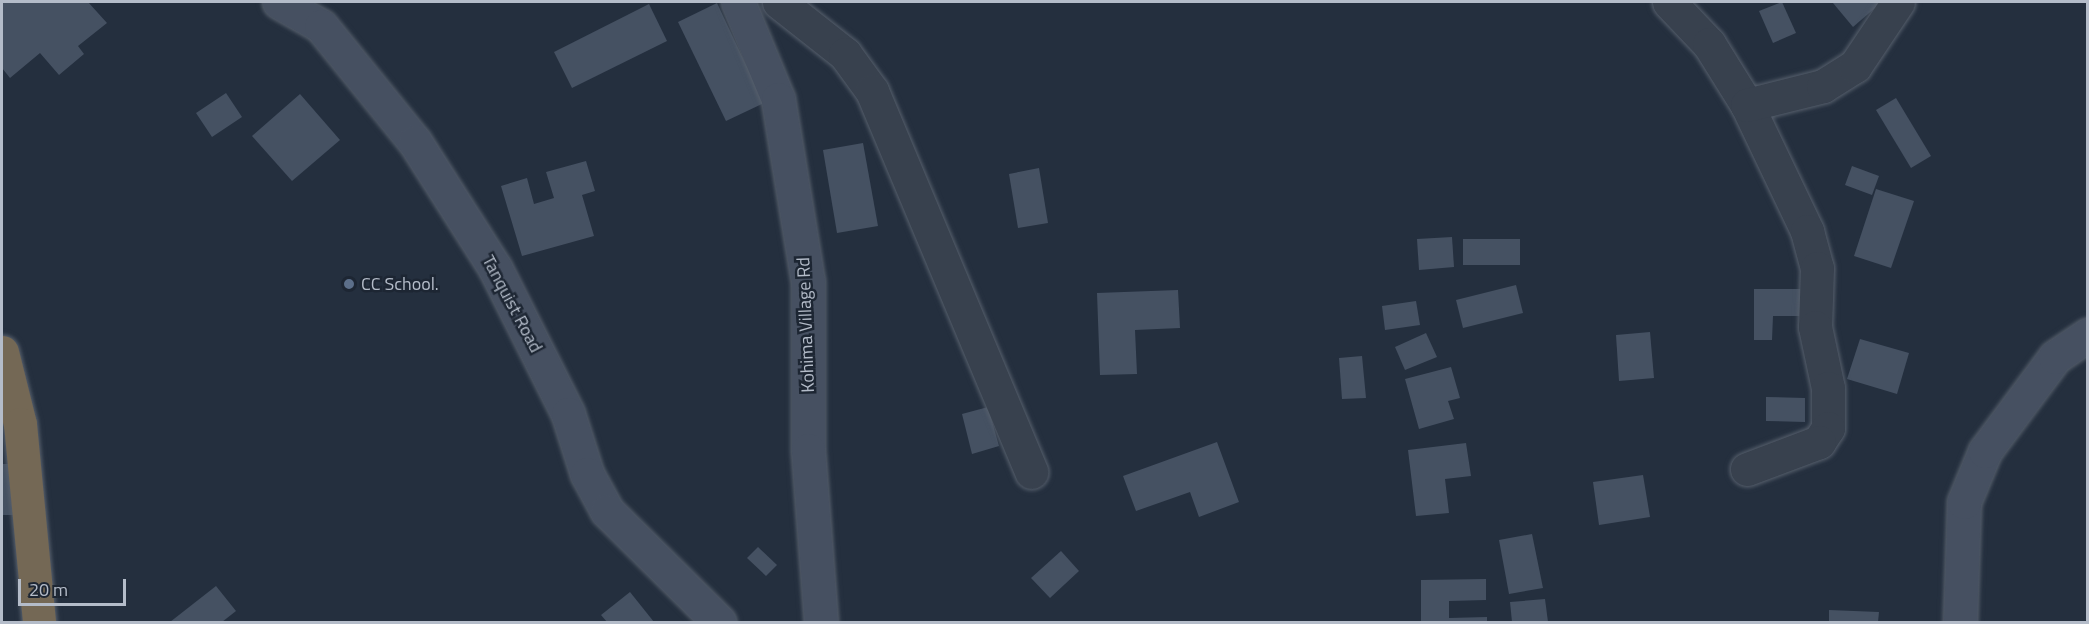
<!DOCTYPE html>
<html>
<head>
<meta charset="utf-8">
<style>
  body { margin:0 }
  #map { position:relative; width:2089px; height:624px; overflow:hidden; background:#242f3e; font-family:"Titillium Web",sans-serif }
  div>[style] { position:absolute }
  .building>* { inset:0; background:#455162 }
  .roads { filter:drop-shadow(0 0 2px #565f6c) drop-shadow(0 0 2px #565f6c) }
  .street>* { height:33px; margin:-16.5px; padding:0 16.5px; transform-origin:16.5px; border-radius:16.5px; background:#38414e }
  .secondary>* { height:33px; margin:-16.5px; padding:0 16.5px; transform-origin:16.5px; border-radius:16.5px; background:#465061 }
  .highway>* { height:33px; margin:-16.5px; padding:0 16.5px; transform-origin:16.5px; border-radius:16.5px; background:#746855 }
  .dots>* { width:16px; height:16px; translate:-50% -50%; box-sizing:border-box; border:3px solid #1d2633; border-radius:50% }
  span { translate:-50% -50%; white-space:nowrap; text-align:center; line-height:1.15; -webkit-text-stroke:5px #1d2633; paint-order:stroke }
  .poi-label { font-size:18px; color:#b4bcc9 }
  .left { translate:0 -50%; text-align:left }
  .street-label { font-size:18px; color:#b4bcc9 }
  .frame { position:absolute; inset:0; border:3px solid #b4bcc9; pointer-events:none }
  .scale { position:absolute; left:18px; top:579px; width:108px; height:27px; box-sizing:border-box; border:3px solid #b4bcc9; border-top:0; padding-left:8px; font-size:18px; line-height:21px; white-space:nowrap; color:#b4bcc9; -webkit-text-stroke:4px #1d2633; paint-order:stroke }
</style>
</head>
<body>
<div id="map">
  <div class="building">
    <div style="clip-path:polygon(2px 2px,88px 2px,107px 23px,78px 46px,84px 54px,59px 75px,40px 53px,10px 78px,2px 68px)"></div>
    <div style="clip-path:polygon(1782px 2px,1796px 33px,1773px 43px,1759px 11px)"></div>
    <div style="clip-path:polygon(1882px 2px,1853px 27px,1833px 3px,1835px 2px)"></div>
    <div style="clip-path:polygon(717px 3px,764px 103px,726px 121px,678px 22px)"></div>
    <div style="clip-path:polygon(649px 4px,667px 41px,572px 88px,554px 52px)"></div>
    <div style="clip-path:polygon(226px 93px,242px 117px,212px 137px,196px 113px)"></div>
    <div style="clip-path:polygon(300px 94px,340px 140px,292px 181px,252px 136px)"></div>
    <div style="clip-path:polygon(1896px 98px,1931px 156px,1911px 168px,1876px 110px)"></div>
    <div style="clip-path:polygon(863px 143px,878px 226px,837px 233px,823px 150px)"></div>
    <div style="clip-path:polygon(586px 161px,595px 191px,582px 195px,594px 236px,522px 256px,501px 186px,527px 178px,534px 204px,554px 198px,546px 172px)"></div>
    <div style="clip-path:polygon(1852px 166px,1879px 176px,1872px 195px,1845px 185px)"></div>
    <div style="clip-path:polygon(1039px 168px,1048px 223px,1018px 228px,1009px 174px)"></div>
    <div style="clip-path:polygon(1876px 189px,1914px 201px,1891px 268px,1854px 256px)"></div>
    <div style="clip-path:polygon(1452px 237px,1454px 267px,1419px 270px,1417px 239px)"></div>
    <div style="clip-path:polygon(1463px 239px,1520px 239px,1520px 265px,1463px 265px)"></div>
    <div style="clip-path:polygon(1516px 285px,1523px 313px,1463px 328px,1456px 300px)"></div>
    <div style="clip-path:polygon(1754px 289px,1801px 289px,1801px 316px,1773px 316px,1772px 340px,1754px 340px)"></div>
    <div style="clip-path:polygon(1178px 290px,1180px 328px,1135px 330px,1137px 374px,1100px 375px,1097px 293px)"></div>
    <div style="clip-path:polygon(1416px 301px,1420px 325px,1385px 330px,1382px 306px)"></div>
    <div style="clip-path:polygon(1650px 332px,1654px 378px,1619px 381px,1616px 335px)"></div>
    <div style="clip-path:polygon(1426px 333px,1437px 357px,1405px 370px,1395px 347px)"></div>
    <div style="clip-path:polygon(1860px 339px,1909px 353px,1897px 394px,1847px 379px)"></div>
    <div style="clip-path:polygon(1362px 356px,1366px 398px,1342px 399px,1339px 358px)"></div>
    <div style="clip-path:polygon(1451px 367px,1460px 398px,1448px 401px,1454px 419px,1419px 429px,1405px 379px)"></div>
    <div style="clip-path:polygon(1766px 397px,1805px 398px,1805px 422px,1766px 421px)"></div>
    <div style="clip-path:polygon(988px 407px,999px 446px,972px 454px,962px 414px)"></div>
    <div style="clip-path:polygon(1217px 442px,1239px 502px,1199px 517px,1190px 492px,1136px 511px,1123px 476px)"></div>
    <div style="clip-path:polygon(1466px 443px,1471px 476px,1445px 479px,1449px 513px,1416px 516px,1408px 450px)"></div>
    <div style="clip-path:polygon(2px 464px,17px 464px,15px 515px,2px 515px)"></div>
    <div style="clip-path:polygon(1643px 475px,1650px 517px,1599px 525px,1593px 482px)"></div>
    <div style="clip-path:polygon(1532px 534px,1543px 588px,1509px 594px,1499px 540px)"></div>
    <div style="clip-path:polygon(758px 547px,777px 565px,766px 576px,747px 558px)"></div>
    <div style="clip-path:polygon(1061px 551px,1079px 571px,1050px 598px,1031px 578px)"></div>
    <div style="clip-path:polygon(1486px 579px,1486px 600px,1449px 601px,1449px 618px,1487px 617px,1487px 622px,1421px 622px,1421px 580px)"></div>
    <div style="clip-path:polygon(216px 586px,236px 611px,222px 622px,170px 622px)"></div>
    <div style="clip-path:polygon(630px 592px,654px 622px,607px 622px,601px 615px)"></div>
    <div style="clip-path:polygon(1545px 599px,1548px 622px,1512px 622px,1510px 602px)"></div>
    <div style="clip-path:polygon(1829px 610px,1879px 612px,1878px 622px,1829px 622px)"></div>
  </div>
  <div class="roads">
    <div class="street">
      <div style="left:779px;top:2px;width:84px;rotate:38.2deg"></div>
      <div style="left:845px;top:54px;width:46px;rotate:53.9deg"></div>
      <div style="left:872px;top:91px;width:413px;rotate:67.3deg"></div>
      <div style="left:1669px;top:2px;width:58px;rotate:46.4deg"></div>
      <div style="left:1709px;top:44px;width:72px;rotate:58.1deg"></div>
      <div style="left:1747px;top:105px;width:140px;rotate:64.5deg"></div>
      <div style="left:1807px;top:231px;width:38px;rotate:75deg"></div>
      <div style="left:1817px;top:268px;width:59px;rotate:91.9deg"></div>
      <div style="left:1815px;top:327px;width:62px;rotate:78deg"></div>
      <div style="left:1828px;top:388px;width:40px;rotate:90deg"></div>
      <div style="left:1828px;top:428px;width:17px;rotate:123deg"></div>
      <div style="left:1819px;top:442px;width:77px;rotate:159.4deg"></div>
      <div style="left:1747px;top:105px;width:78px;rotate:-14deg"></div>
      <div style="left:1823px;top:86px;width:38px;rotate:-32deg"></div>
      <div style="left:1855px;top:66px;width:77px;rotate:-56.1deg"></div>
    </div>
    <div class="secondary">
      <div style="left:279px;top:2px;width:48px;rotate:29.7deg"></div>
      <div style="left:321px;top:26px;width:149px;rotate:51deg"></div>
      <div style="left:415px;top:142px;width:149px;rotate:57.6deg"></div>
      <div style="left:495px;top:268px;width:163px;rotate:63.4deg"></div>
      <div style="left:568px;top:414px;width:63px;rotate:72.4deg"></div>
      <div style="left:587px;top:474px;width:42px;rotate:61.6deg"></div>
      <div style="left:607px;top:511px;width:158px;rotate:44.7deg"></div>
      <div style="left:738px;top:2px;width:105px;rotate:67.6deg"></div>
      <div style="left:778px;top:99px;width:185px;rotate:80.7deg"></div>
      <div style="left:808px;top:282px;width:168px;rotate:90deg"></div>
      <div style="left:808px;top:450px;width:172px;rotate:85.7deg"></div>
      <div style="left:1960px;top:622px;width:120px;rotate:-88.1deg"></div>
      <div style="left:1964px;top:502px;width:55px;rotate:-67.6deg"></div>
      <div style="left:1985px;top:451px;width:117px;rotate:-53.3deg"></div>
      <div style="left:2055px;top:357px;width:40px;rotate:-34deg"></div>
    </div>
    <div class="highway">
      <div style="left:2px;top:352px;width:74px;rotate:76deg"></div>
      <div style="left:20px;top:424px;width:199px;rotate:84.5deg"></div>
    </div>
  </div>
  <div class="dots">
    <div style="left:349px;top:284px;background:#5c6f8a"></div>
  </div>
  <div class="poi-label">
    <span class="left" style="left:361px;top:284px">CC School.</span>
  </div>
  <div class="street-label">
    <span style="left:512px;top:304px;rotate:62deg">Tanquist Road</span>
    <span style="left:806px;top:325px;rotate:-92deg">Kohima Village Rd</span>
  </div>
  <div class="frame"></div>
  <div class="scale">20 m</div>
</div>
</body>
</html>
